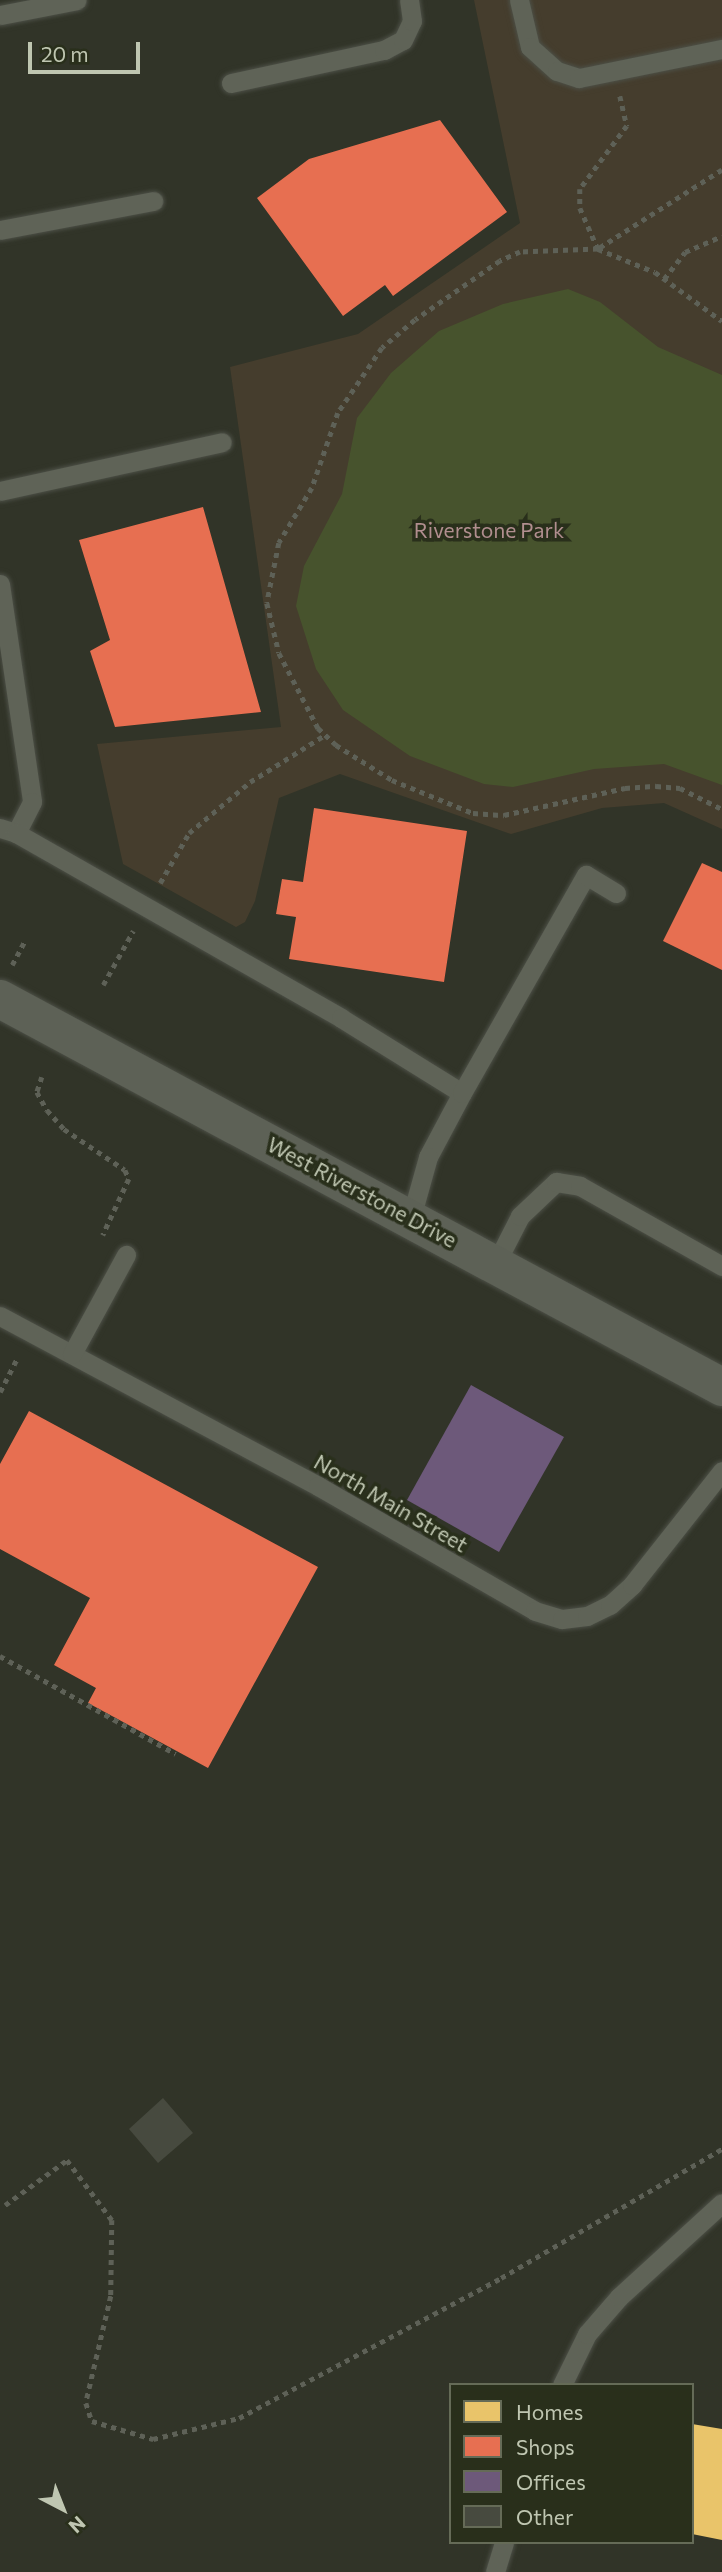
<!DOCTYPE html>
<html>
<head>
<meta charset="utf-8">
<style>
  body { margin:0 }
  #map { position:relative; width:722px; height:2572px; overflow:hidden; background:#313428; font-family:Commissioner,sans-serif }
  div>[style] { position:absolute }
  .green>* { inset:0; background:#453d2d }
  .water>* { inset:0; background:#47532d }
  .homes>* { inset:0; background:#e9c46a }
  .shops>* { inset:0; background:#e76f51 }
  .offices>* { inset:0; background:#6d597a }
  .building>* { inset:0; background:#474a3f }
  .path>* { height:4.5px; margin-top:-2.25px; transform-origin:0; background:repeating-linear-gradient(90deg,#5e6157 0 5px,transparent 0 10px) }
  .roads { filter:drop-shadow(0 0 2px #4c4f46) drop-shadow(0 0 2px #4c4f46) }
  .lane>* { height:19px; margin:-9.5px; padding:0 9.5px; transform-origin:9.5px; border-radius:9.5px; background:#5f6357 }
  .secondary>* { height:38px; margin:-19px; padding:0 19px; transform-origin:19px; border-radius:19px; background:#5d6156 }
  span { translate:-50% -50%; white-space:nowrap; text-align:center; line-height:1.15; -webkit-text-stroke:7px #292f1b; paint-order:stroke }
  .park-label { font-size:21px; color:#b18e8f }
  .street-label { font-size:21px; color:#bfc6b1 }
  .legend { position:absolute; left:449px; top:2383px; width:245px; height:161px; box-sizing:border-box; background:#292f1b; border:2px solid #656b57; margin:0; padding:9px 12px; list-style:none; font-size:21px; color:#bfc6b1 }
  .legend li { display:flex; align-items:center; gap:14px; height:35px }
  .legend b { width:35px; border:2px solid #656b57 }
  .north { position:absolute; left:28px; top:2474px; width:70px; height:70px; -webkit-text-stroke:5px #292f1b; paint-order:stroke; rotate:138deg; font-size:19px; font-weight:700; line-height:28px; text-align:center; color:#bfc6b1 }
  .north::after { content:''; display:block; margin:auto; width:24px; height:32px; background:#bfc6b1; clip-path:polygon(50% 0,100% 100%,50% 72%,0 100%) }
  .scale { position:absolute; left:28px; top:42px; width:112px; height:32px; box-sizing:border-box; border:4px solid #bfc6b1; border-top:0; padding-left:9px; font-size:21px; line-height:24px; white-space:nowrap; color:#bfc6b1; -webkit-text-stroke:5px #292f1b; paint-order:stroke }
</style>
</head>
<body>
<div id="map">
  <div class="green">
    <div style="clip-path:polygon(474px 0,722px 0,722px 829px,664px 803px,602px 808px,511px 834px,340px 774px,279px 798px,255px 901px,245px 922px,236px 927px,123px 864px,97px 744px,281px 727px,230px 367px,358px 334px,520px 223px)"></div>
  </div>
  <div class="water">
    <div style="clip-path:polygon(568px 289px,600px 302px,658px 347px,722px 375px,722px 785px,664px 764px,594px 769px,513px 787px,484px 784px,410px 756px,343px 710px,316px 669px,296px 606px,304px 566px,342px 494px,357px 418px,391px 373px,439px 331px,503px 304px)"></div>
  </div>
  <div class="homes">
    <div style="clip-path:polygon(692px 2424px,722px 2429px,722px 2540px,692px 2534px)"></div>
  </div>
  <div class="shops">
    <div style="clip-path:polygon(440px 120px,507px 212px,393px 296px,385px 285px,343px 316px,257px 198px,309px 159px)"></div>
    <div style="clip-path:polygon(203px 507px,261px 712px,115px 727px,90px 651px,110px 640px,79px 540px)"></div>
    <div style="clip-path:polygon(314px 808px,467px 831px,444px 982px,289px 959px,296px 917px,276px 914px,282px 879px,303px 882px)"></div>
    <div style="clip-path:polygon(702px 863px,722px 872px,722px 970px,663px 941px)"></div>
    <div style="clip-path:polygon(29px 1411px,318px 1567px,208px 1768px,88px 1703px,96px 1688px,54px 1665px,90px 1598px,0 1549px,0 1464px)"></div>
  </div>
  <div class="offices">
    <div style="clip-path:polygon(471px 1385px,564px 1437px,499px 1552px,407px 1500px)"></div>
  </div>
  <div class="building">
    <div style="clip-path:polygon(163px 2098px,193px 2133px,158px 2163px,129px 2129px)"></div>
  </div>
  <div class="path">
    <div style="left:620px;top:96px;width:31px;rotate:77deg"></div>
    <div style="left:627px;top:126px;width:79px;rotate:126.7deg"></div>
    <div style="left:580px;top:189px;width:19px;rotate:90deg"></div>
    <div style="left:580px;top:208px;width:45px;rotate:66.3deg"></div>
    <div style="left:598px;top:249px;width:61px;rotate:22deg"></div>
    <div style="left:655px;top:272px;width:83px;rotate:36.2deg"></div>
    <div style="left:722px;top:170px;width:147px;rotate:147.5deg"></div>
    <div style="left:598px;top:249px;width:78px;rotate:177.8deg"></div>
    <div style="left:520px;top:252px;width:22px;rotate:156deg"></div>
    <div style="left:500px;top:261px;width:103px;rotate:145.2deg"></div>
    <div style="left:415px;top:320px;width:43px;rotate:139.7deg"></div>
    <div style="left:382px;top:348px;width:78px;rotate:124.1deg"></div>
    <div style="left:338px;top:413px;width:79px;rotate:109.1deg"></div>
    <div style="left:312px;top:488px;width:64px;rotate:121deg"></div>
    <div style="left:279px;top:543px;width:61px;rotate:101.3deg"></div>
    <div style="left:267px;top:603px;width:51px;rotate:76.5deg"></div>
    <div style="left:279px;top:653px;width:85px;rotate:62.5deg"></div>
    <div style="left:318px;top:728px;width:25px;rotate:43deg"></div>
    <div style="left:336px;top:745px;width:66px;rotate:32deg"></div>
    <div style="left:392px;top:780px;width:87px;rotate:22.2deg"></div>
    <div style="left:473px;top:813px;width:31px;rotate:4deg"></div>
    <div style="left:504px;top:815px;width:124px;rotate:-12.6deg"></div>
    <div style="left:625px;top:788px;width:31px;rotate:-4deg"></div>
    <div style="left:656px;top:786px;width:24px;rotate:5deg"></div>
    <div style="left:680px;top:788px;width:47px;rotate:26.6deg"></div>
    <div style="left:664px;top:279px;width:34px;rotate:-52deg"></div>
    <div style="left:685px;top:252px;width:40px;rotate:-23.4deg"></div>
    <div style="left:160px;top:883px;width:58px;rotate:-59.9deg"></div>
    <div style="left:189px;top:833px;width:80px;rotate:-39.9deg"></div>
    <div style="left:250px;top:782px;width:89px;rotate:-32.1deg"></div>
    <div style="left:12px;top:965px;width:27px;rotate:-62deg"></div>
    <div style="left:103px;top:985px;width:62px;rotate:-60.9deg"></div>
    <div style="left:42px;top:1077px;width:16px;rotate:108deg"></div>
    <div style="left:37px;top:1092px;width:21px;rotate:61deg"></div>
    <div style="left:47px;top:1110px;width:25px;rotate:48deg"></div>
    <div style="left:64px;top:1129px;width:73px;rotate:33.9deg"></div>
    <div style="left:125px;top:1170px;width:10px;rotate:66deg"></div>
    <div style="left:129px;top:1179px;width:62px;rotate:114.9deg"></div>
    <div style="left:0;top:1392px;width:38px;rotate:-63deg"></div>
    <div style="left:0;top:1656px;width:201px;rotate:29.1deg"></div>
    <div style="left:5px;top:2205px;width:77px;rotate:-36deg"></div>
    <div style="left:67px;top:2160px;width:75px;rotate:53.1deg"></div>
    <div style="left:112px;top:2220px;width:76px;rotate:90.8deg"></div>
    <div style="left:111px;top:2296px;width:110px;rotate:103.2deg"></div>
    <div style="left:86px;top:2403px;width:19px;rotate:72deg"></div>
    <div style="left:92px;top:2421px;width:64px;rotate:16.4deg"></div>
    <div style="left:153px;top:2439px;width:89px;rotate:-13.7deg"></div>
    <div style="left:239px;top:2418px;width:297px;rotate:-28.1deg"></div>
    <div style="left:501px;top:2278px;width:256px;rotate:-30.3deg"></div>
  </div>
  <div class="roads">
    <div class="lane">
      <div style="left:519px;top:0;width:48px;rotate:76.8deg"></div>
      <div style="left:530px;top:47px;width:36px;rotate:42deg"></div>
      <div style="left:557px;top:71px;width:23px;rotate:18deg"></div>
      <div style="left:579px;top:78px;width:146px;rotate:-11.5deg"></div>
      <div style="left:0;top:15px;width:78px;rotate:-11deg"></div>
      <div style="left:231px;top:83px;width:157px;rotate:-12.2deg"></div>
      <div style="left:384px;top:50px;width:21px;rotate:-28deg"></div>
      <div style="left:403px;top:40px;width:21px;rotate:-65deg"></div>
      <div style="left:412px;top:21px;width:21px;rotate:-98deg"></div>
      <div style="left:0;top:230px;width:156px;rotate:-10.7deg"></div>
      <div style="left:0;top:491px;width:227px;rotate:-12.4deg"></div>
      <div style="left:0;top:584px;width:220px;rotate:81.6deg"></div>
      <div style="left:32px;top:802px;width:35px;rotate:117deg"></div>
      <div style="left:0;top:828px;width:17px;rotate:17deg"></div>
      <div style="left:16px;top:833px;width:374px;rotate:29.6deg"></div>
      <div style="left:341px;top:1018px;width:142px;rotate:31.8deg"></div>
      <div style="left:462px;top:1093px;width:72px;rotate:118deg"></div>
      <div style="left:428px;top:1157px;width:63px;rotate:105.6deg"></div>
      <div style="left:462px;top:1093px;width:251px;rotate:-60.4deg"></div>
      <div style="left:586px;top:875px;width:35px;rotate:31deg"></div>
      <div style="left:496px;top:1263px;width:53px;rotate:-62.9deg"></div>
      <div style="left:520px;top:1216px;width:50px;rotate:-43.4deg"></div>
      <div style="left:556px;top:1182px;width:24px;rotate:9deg"></div>
      <div style="left:580px;top:1186px;width:163px;rotate:29.4deg"></div>
      <div style="left:0;top:1316px;width:361px;rotate:28.1deg"></div>
      <div style="left:318px;top:1486px;width:250px;rotate:29.9deg"></div>
      <div style="left:535px;top:1611px;width:28px;rotate:17deg"></div>
      <div style="left:562px;top:1619px;width:25px;rotate:-7deg"></div>
      <div style="left:587px;top:1616px;width:25px;rotate:-26deg"></div>
      <div style="left:610px;top:1605px;width:30px;rotate:-42deg"></div>
      <div style="left:632px;top:1585px;width:145px;rotate:-51.7deg"></div>
      <div style="left:72px;top:1354px;width:113px;rotate:-61.4deg"></div>
      <div style="left:562px;top:2385px;width:57px;rotate:-63.9deg"></div>
      <div style="left:587px;top:2334px;width:49px;rotate:-49.1deg"></div>
      <div style="left:619px;top:2297px;width:139px;rotate:-42.4deg"></div>
      <div style="left:495px;top:2572px;width:31px;rotate:-73deg"></div>
    </div>
    <div class="secondary">
      <div style="left:0;top:999px;width:820px;rotate:28.25deg"></div>
    </div>
  </div>
  <div class="park-label">
    <span style="left:489px;top:530px">Riverstone Park</span>
  </div>
  <div class="street-label">
    <span style="left:362px;top:1192px;rotate:28deg">West Riverstone Drive</span>
    <span style="left:391px;top:1503px;rotate:30deg">North Main Street</span>
  </div>
  <ul class="legend">
  <li><b style="height:19px;background:#e9c46a"></b>Homes</li>
  <li><b style="height:19px;background:#e76f51"></b>Shops</li>
  <li><b style="height:19px;background:#6d597a"></b>Offices</li>
  <li><b style="height:19px;background:#474a3f"></b>Other</li>
  </ul>
  <div class="north">N</div>
  <div class="scale">20 m</div>
</div>
</body>
</html>
